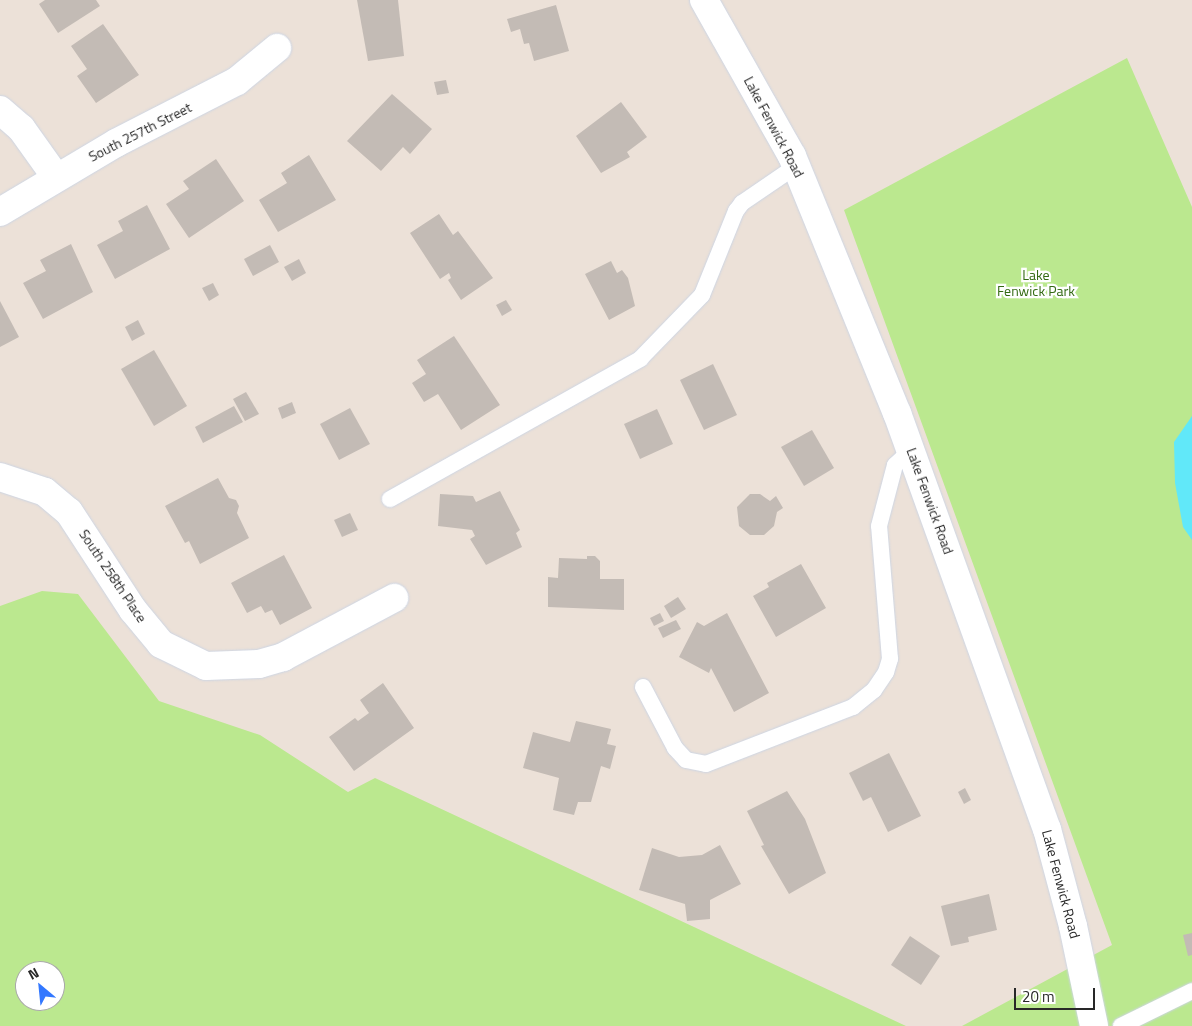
<!DOCTYPE html>
<html>
<head>
<meta charset="utf-8">
<style>
  body { margin:0 }
  #map { position:relative; width:1192px; height:1026px; overflow:hidden; background:#ece1d8; font-family:"Titillium Web",sans-serif }
  div>[style] { position:absolute }
  .green>* { inset:0; background:#bbe88f }
  .water>* { inset:0; background:#61e8f9 }
  .building>* { inset:0; background:#c3bbb5 }
  .roads { filter:drop-shadow(0 0 1px #cdd5e3) drop-shadow(0 0 1px #cdd5e3) }
  .lane>* { height:16px; margin:-8px; padding:0 8px; transform-origin:8px; border-radius:8px; background:#fff }
  .street>* { height:28px; margin:-14px; padding:0 14px; transform-origin:14px; border-radius:14px; background:#fff }
  .secondary>* { height:28px; margin:-14px; padding:0 14px; transform-origin:14px; border-radius:14px; background:#fff }
  span { translate:-50% -50%; white-space:nowrap; text-align:center; line-height:1.15; -webkit-text-stroke:4.5px #fff; paint-order:stroke }
  .street-label { font-size:14px; color:#282828 }
  .park-label { font-size:14px; color:#336a13 }
  .north { position:absolute; left:15px; top:961px; width:50px; height:50px; box-sizing:border-box; background:#fff; border:1px solid #a9a9a9; border-radius:50%; rotate:332deg; font-size:14px; font-weight:700; line-height:20px; text-align:center; color:#282828 }
  .north::after { content:''; display:block; margin:auto; width:18px; height:22px; background:#3378ff; clip-path:polygon(50% 0,100% 100%,50% 72%,0 100%) }
  .scale { position:absolute; left:1014px; top:988px; width:81px; height:22px; box-sizing:border-box; border:2px solid #282828; border-top:0; padding-left:6px; font-size:15px; line-height:18px; white-space:nowrap; color:#282828; -webkit-text-stroke:4px #fff; paint-order:stroke }
</style>
</head>
<body>
<div id="map">
  <div class="green">
    <div style="clip-path:polygon(1127px 58px,1192px 207px,1192px 1026px,962px 1026px,1112px 945px,844px 210px)"></div>
    <div style="clip-path:polygon(evenodd,42px 591px,78px 594px,159px 701px,260px 735px,348px 792px,375px 778px,906px 1026px,0 1026px,0 606px,42px 591px,25px 971px,55px 971px,55px 1001px,25px 1001px,25px 971px)"></div>
  </div>
  <div class="water">
    <div style="clip-path:polygon(1192px 416px,1192px 540px,1183px 527px,1175px 483px,1174px 442px)"></div>
  </div>
  <div class="building">
    <div style="clip-path:polygon(45px 0,96px 0,100px 6px,58px 33px,39px 4px)"></div>
    <div style="clip-path:polygon(357px 0,398px 0,404px 56px,368px 61px)"></div>
    <div style="clip-path:polygon(556px 5px,569px 51px,534px 61px,529px 43px,524px 44px,520px 29px,511px 32px,507px 19px)"></div>
    <div style="clip-path:polygon(103px 24px,139px 75px,96px 103px,77px 76px,87px 69px,71px 46px)"></div>
    <div style="clip-path:polygon(446px 80px,449px 93px,437px 95px,434px 82px)"></div>
    <div style="clip-path:polygon(392px 94px,432px 129px,410px 154px,403px 147px,381px 171px,347px 141px)"></div>
    <div style="clip-path:polygon(621px 102px,647px 137px,627px 152px,630px 157px,601px 173px,576px 136px)"></div>
    <div style="clip-path:polygon(309px 155px,336px 200px,278px 232px,259px 200px,287px 183px,281px 173px)"></div>
    <div style="clip-path:polygon(216px 159px,244px 201px,189px 238px,166px 204px,189px 189px,183px 181px)"></div>
    <div style="clip-path:polygon(147px 205px,170px 249px,115px 279px,97px 245px,123px 231px,118px 221px)"></div>
    <div style="clip-path:polygon(439px 214px,453px 235px,458px 231px,493px 278px,461px 300px,448px 280px,451px 278px,449px 273px,440px 279px,410px 233px)"></div>
    <div style="clip-path:polygon(71px 244px,93px 292px,43px 319px,23px 283px,46px 271px,40px 260px)"></div>
    <div style="clip-path:polygon(270px 245px,279px 262px,253px 276px,244px 259px)"></div>
    <div style="clip-path:polygon(299px 259px,306px 273px,292px 281px,284px 267px)"></div>
    <div style="clip-path:polygon(611px 261px,617px 273px,622px 270px,628px 278px,635px 306px,609px 320px,585px 274px)"></div>
    <div style="clip-path:polygon(213px 283px,219px 295px,209px 301px,202px 288px)"></div>
    <div style="clip-path:polygon(506px 300px,512px 310px,502px 316px,496px 305px)"></div>
    <div style="clip-path:polygon(0 301px,19px 337px,0 347px)"></div>
    <div style="clip-path:polygon(138px 320px,145px 334px,132px 341px,125px 327px)"></div>
    <div style="clip-path:polygon(454px 336px,500px 405px,461px 430px,438px 394px,424px 402px,412px 383px,426px 374px,417px 360px)"></div>
    <div style="clip-path:polygon(154px 350px,187px 406px,154px 426px,121px 369px)"></div>
    <div style="clip-path:polygon(713px 364px,737px 415px,704px 430px,680px 380px)"></div>
    <div style="clip-path:polygon(246px 392px,259px 414px,245px 421px,233px 399px)"></div>
    <div style="clip-path:polygon(292px 402px,296px 413px,282px 419px,278px 408px)"></div>
    <div style="clip-path:polygon(234px 406px,243px 422px,203px 443px,195px 427px)"></div>
    <div style="clip-path:polygon(350px 408px,370px 444px,339px 460px,320px 424px)"></div>
    <div style="clip-path:polygon(657px 409px,673px 444px,640px 459px,624px 424px)"></div>
    <div style="clip-path:polygon(812px 430px,834px 468px,804px 486px,781px 447px)"></div>
    <div style="clip-path:polygon(218px 478px,229px 498px,236px 500px,239px 506px,237px 513px,249px 538px,200px 564px,189px 541px,185px 543px,165px 506px)"></div>
    <div style="clip-path:polygon(500px 491px,520px 530px,516px 533px,522px 547px,486px 565px,470px 539px,475px 536px,472px 530px,438px 526px,440px 494px,473px 496px,476px 502px)"></div>
    <div style="clip-path:polygon(750px 494px,760px 494px,770px 501px,776px 496px,783px 508px,777px 512px,774px 526px,764px 535px,750px 535px,739px 526px,737px 507px)"></div>
    <div style="clip-path:polygon(350px 513px,358px 530px,342px 537px,334px 520px)"></div>
    <div style="clip-path:polygon(284px 555px,312px 608px,280px 625px,272px 610px,265px 613px,261px 606px,247px 613px,231px 583px)"></div>
    <div style="clip-path:polygon(587px 556px,595px 556px,600px 561px,600px 579px,624px 579px,624px 610px,548px 607px,548px 577px,558px 578px,559px 558px,587px 559px)"></div>
    <div style="clip-path:polygon(801px 564px,826px 608px,776px 637px,753px 596px,769px 587px,767px 583px)"></div>
    <div style="clip-path:polygon(678px 597px,686px 609px,671px 618px,664px 606px)"></div>
    <div style="clip-path:polygon(660px 613px,664px 621px,654px 626px,650px 618px)"></div>
    <div style="clip-path:polygon(727px 613px,769px 693px,734px 712px,711px 668px,709px 673px,679px 657px,697px 622px,704px 626px)"></div>
    <div style="clip-path:polygon(676px 620px,681px 629px,663px 638px,658px 628px)"></div>
    <div style="clip-path:polygon(383px 683px,414px 728px,354px 771px,329px 737px,355px 718px,358px 721px,369px 713px,360px 700px)"></div>
    <div style="clip-path:polygon(576px 721px,611px 729px,607px 744px,616px 746px,610px 769px,601px 766px,591px 802px,578px 802px,574px 815px,553px 810px,559px 778px,523px 768px,533px 732px,570px 742px)"></div>
    <div style="clip-path:polygon(889px 753px,921px 816px,888px 832px,871px 797px,863px 801px,849px 773px)"></div>
    <div style="clip-path:polygon(965px 788px,971px 800px,964px 804px,958px 792px)"></div>
    <div style="clip-path:polygon(787px 791px,805px 819px,826px 873px,789px 894px,761px 846px,764px 845px,747px 811px)"></div>
    <div style="clip-path:polygon(720px 845px,741px 884px,710px 900px,710px 919px,687px 921px,685px 904px,639px 890px,652px 848px,679px 857px,702px 855px)"></div>
    <div style="clip-path:polygon(989px 894px,997px 930px,968px 937px,969px 942px,951px 946px,941px 906px)"></div>
    <div style="clip-path:polygon(1192px 933px,1192px 955px,1188px 956px,1183px 935px)"></div>
    <div style="clip-path:polygon(910px 936px,940px 956px,921px 985px,891px 965px)"></div>
  </div>
  <div class="roads">
    <div class="lane">
      <div style="left:390px;top:499px;width:287px;rotate:-29.2deg"></div>
      <div style="left:640px;top:359px;width:89px;rotate:-45.9deg"></div>
      <div style="left:702px;top:295px;width:91px;rotate:-68deg"></div>
      <div style="left:736px;top:211px;width:10px;rotate:-53deg"></div>
      <div style="left:742px;top:203px;width:65px;rotate:-34.4deg"></div>
      <div style="left:643px;top:687px;width:69px;rotate:62.3deg"></div>
      <div style="left:675px;top:748px;width:16px;rotate:47deg"></div>
      <div style="left:686px;top:760px;width:20px;rotate:11deg"></div>
      <div style="left:706px;top:764px;width:158px;rotate:-21.2deg"></div>
      <div style="left:853px;top:707px;width:27px;rotate:-39deg"></div>
      <div style="left:874px;top:690px;width:22px;rotate:-56deg"></div>
      <div style="left:886px;top:672px;width:14px;rotate:-73deg"></div>
      <div style="left:890px;top:659px;width:133px;rotate:-94.7deg"></div>
      <div style="left:879px;top:526px;width:63px;rotate:-75.3deg"></div>
      <div style="left:895px;top:465px;width:22px;rotate:-43deg"></div>
      <div style="left:1121px;top:1026px;width:79px;rotate:-26.2deg"></div>
    </div>
    <div class="street">
      <div style="left:0;top:110px;width:28px;rotate:41deg"></div>
      <div style="left:21px;top:128px;width:60px;rotate:54.5deg"></div>
      <div style="left:0;top:212px;width:135px;rotate:-30.7deg"></div>
      <div style="left:116px;top:143px;width:136px;rotate:-27.1deg"></div>
      <div style="left:237px;top:81px;width:52px;rotate:-39.5deg"></div>
      <div style="left:0;top:477px;width:47px;rotate:18.4deg"></div>
      <div style="left:45px;top:492px;width:31px;rotate:40deg"></div>
      <div style="left:69px;top:512px;width:117px;rotate:56.9deg"></div>
      <div style="left:133px;top:610px;width:44px;rotate:50.5deg"></div>
      <div style="left:161px;top:644px;width:50px;rotate:26.1deg"></div>
      <div style="left:206px;top:666px;width:53px;rotate:-2.2deg"></div>
      <div style="left:259px;top:664px;width:25px;rotate:-16deg"></div>
      <div style="left:283px;top:657px;width:126px;rotate:-28deg"></div>
    </div>
    <div class="secondary">
      <div style="left:704px;top:0;width:179px;rotate:60.6deg"></div>
      <div style="left:792px;top:156px;width:278px;rotate:67.8deg"></div>
      <div style="left:897px;top:413px;width:442px;rotate:70.2deg"></div>
      <div style="left:1047px;top:829px;width:100px;rotate:75deg"></div>
      <div style="left:1073px;top:926px;width:102px;rotate:78.1deg"></div>
    </div>
  </div>
  <div class="street-label">
    <span style="left:774px;top:127px;rotate:62deg">Lake Fenwick Road</span>
    <span style="left:140px;top:132px;rotate:-27deg">South 257th Street</span>
    <span style="left:930px;top:501px;rotate:70deg">Lake Fenwick Road</span>
    <span style="left:113px;top:576px;rotate:56deg">South 258th Place</span>
    <span style="left:1061px;top:884px;rotate:75deg">Lake Fenwick Road</span>
  </div>
  <div class="park-label">
    <span style="left:1036px;top:283px">Lake<br>Fenwick Park</span>
  </div>
  <div class="north">N</div>
  <div class="scale">20 m</div>
</div>
</body>
</html>
